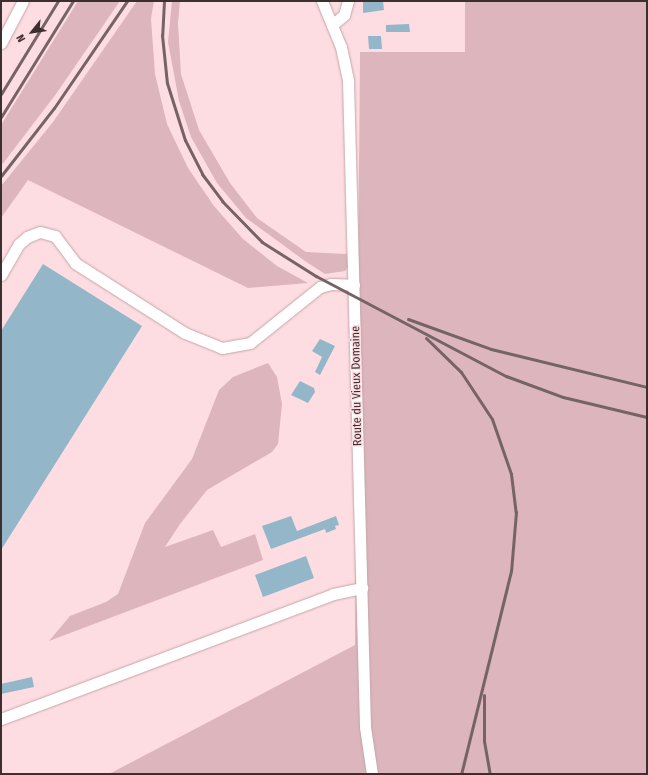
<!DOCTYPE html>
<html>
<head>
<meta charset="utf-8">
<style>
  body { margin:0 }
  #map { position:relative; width:648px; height:775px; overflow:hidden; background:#fedde2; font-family:"Fira Sans Condensed",sans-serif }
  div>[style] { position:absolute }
  .green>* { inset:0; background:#dcb6bc }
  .building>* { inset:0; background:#93b6c9 }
  .roads { filter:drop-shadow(0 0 1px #c4a5aa) drop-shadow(0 0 1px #c4a5aa) }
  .minor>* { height:11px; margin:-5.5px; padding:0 5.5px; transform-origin:5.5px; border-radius:5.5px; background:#fff }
  .rail>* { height:3px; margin:-1.5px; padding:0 1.5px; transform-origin:1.5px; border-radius:1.5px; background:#756365 }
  span { translate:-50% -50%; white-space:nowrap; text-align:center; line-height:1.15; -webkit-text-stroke:3px #fedde2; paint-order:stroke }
  .street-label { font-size:12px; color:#3b2f30 }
  .frame { position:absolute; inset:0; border:2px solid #3b2f30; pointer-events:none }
  .north { position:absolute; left:12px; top:12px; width:40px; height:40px; -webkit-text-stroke:3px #fedde2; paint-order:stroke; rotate:240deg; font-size:11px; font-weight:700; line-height:16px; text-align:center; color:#3b2f30 }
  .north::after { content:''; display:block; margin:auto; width:14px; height:18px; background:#3b2f30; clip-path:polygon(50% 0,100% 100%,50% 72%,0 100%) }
</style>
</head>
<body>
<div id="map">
  <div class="green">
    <div style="clip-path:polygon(78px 1px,120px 1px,56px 94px,1px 166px,1px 125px)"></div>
    <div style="clip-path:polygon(137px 1px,154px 1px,151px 19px,155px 74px,167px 124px,188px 168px,214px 206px,243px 239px,277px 266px,308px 283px,248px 288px,28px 180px,1px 218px,1px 186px,53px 122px)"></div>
    <div style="clip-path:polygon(172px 1px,180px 1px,178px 23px,181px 74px,199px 130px,230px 183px,257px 218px,306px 252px,347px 254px,348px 267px,345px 271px,325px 274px,305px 261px,246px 218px,217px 183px,191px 137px,179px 101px,168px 42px)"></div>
    <div style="clip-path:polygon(465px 1px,647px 1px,647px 774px,109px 774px,355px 645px,360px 52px,465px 52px)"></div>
    <div style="clip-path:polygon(268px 363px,277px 377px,282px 404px,278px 444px,272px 452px,207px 490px,180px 524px,165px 547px,213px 530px,221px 547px,255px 534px,263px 560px,49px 641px,70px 616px,106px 602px,118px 594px,145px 523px,192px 459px,219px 390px,233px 377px)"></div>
  </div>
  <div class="building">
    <div style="clip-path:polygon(363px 1px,383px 1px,384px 10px,363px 13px)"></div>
    <div style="clip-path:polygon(409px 24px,410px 32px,386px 32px,386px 25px)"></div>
    <div style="clip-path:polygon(368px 36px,381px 36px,382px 49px,369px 49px)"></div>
    <div style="clip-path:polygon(43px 264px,142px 326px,1px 550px,1px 331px)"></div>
    <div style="clip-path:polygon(320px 339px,335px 346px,320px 375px,315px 372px,322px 357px,312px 351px)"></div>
    <div style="clip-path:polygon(300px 381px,314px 388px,315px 392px,308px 403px,291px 395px)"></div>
    <div style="clip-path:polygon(291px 516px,297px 531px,336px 516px,339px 525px,335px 526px,336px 529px,326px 533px,325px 529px,271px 549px,262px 526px)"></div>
    <div style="clip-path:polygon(306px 556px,314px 578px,263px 597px,255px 575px)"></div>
    <div style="clip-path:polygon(32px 677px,34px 687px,1px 694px,1px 684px)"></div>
  </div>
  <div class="roads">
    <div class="minor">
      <div style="left:322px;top:1px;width:50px;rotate:67.6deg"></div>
      <div style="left:341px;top:47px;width:35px;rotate:78deg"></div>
      <div style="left:348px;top:81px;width:646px;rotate:88.49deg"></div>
      <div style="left:365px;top:727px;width:48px;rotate:81.5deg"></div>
      <div style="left:332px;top:25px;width:16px;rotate:-40deg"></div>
      <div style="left:344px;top:15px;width:15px;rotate:-74deg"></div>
      <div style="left:1px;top:43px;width:47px;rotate:-62.4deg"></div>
      <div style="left:1px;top:275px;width:36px;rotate:-60deg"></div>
      <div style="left:19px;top:244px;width:11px;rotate:-41deg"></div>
      <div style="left:27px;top:237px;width:14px;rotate:-21deg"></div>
      <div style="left:40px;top:232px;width:16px;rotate:15deg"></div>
      <div style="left:55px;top:236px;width:34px;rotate:53deg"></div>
      <div style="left:75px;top:263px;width:130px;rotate:32.5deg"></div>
      <div style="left:185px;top:333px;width:40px;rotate:22deg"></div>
      <div style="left:222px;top:348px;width:28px;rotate:-10deg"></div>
      <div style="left:250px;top:343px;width:90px;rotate:-38.7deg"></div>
      <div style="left:320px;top:287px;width:11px;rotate:-15deg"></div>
      <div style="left:331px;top:284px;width:23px;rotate:2deg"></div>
      <div style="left:1px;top:719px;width:355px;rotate:-20.6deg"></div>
      <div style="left:333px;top:594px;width:30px;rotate:-12deg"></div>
    </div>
  </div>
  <div class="rail">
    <div style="left:164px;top:1px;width:34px;rotate:93deg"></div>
    <div style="left:162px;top:35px;width:48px;rotate:84.1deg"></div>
    <div style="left:167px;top:83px;width:60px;rotate:72.5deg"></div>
    <div style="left:185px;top:140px;width:38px;rotate:63deg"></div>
    <div style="left:202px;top:174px;width:34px;rotate:53deg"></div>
    <div style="left:222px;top:201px;width:57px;rotate:45.7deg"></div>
    <div style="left:262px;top:242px;width:64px;rotate:32.2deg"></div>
    <div style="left:316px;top:276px;width:215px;rotate:27.8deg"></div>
    <div style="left:506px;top:376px;width:61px;rotate:20.2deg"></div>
    <div style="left:563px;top:397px;width:86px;rotate:13.4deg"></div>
    <div style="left:1px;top:94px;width:109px;rotate:-58.5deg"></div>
    <div style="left:1px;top:117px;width:137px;rotate:-58.2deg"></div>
    <div style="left:1px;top:176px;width:86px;rotate:-52.1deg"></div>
    <div style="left:54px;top:108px;width:130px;rotate:-55.7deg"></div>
    <div style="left:408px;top:319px;width:88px;rotate:19.9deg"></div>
    <div style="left:491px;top:349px;width:161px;rotate:13.7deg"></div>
    <div style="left:426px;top:338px;width:49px;rotate:44.2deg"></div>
    <div style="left:461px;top:372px;width:56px;rotate:56.6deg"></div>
    <div style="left:492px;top:419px;width:58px;rotate:70.9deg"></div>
    <div style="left:511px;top:474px;width:38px;rotate:83deg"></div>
    <div style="left:516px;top:512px;width:59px;rotate:94.8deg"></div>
    <div style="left:511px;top:571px;width:209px;rotate:103.8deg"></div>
    <div style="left:484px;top:695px;width:46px;rotate:90deg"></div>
    <div style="left:484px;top:741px;width:34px;rotate:80deg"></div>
  </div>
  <div class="street-label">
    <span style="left:357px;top:386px;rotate:-91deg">Route du Vieux Domaine</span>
  </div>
  <div class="frame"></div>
  <div class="north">N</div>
</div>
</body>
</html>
